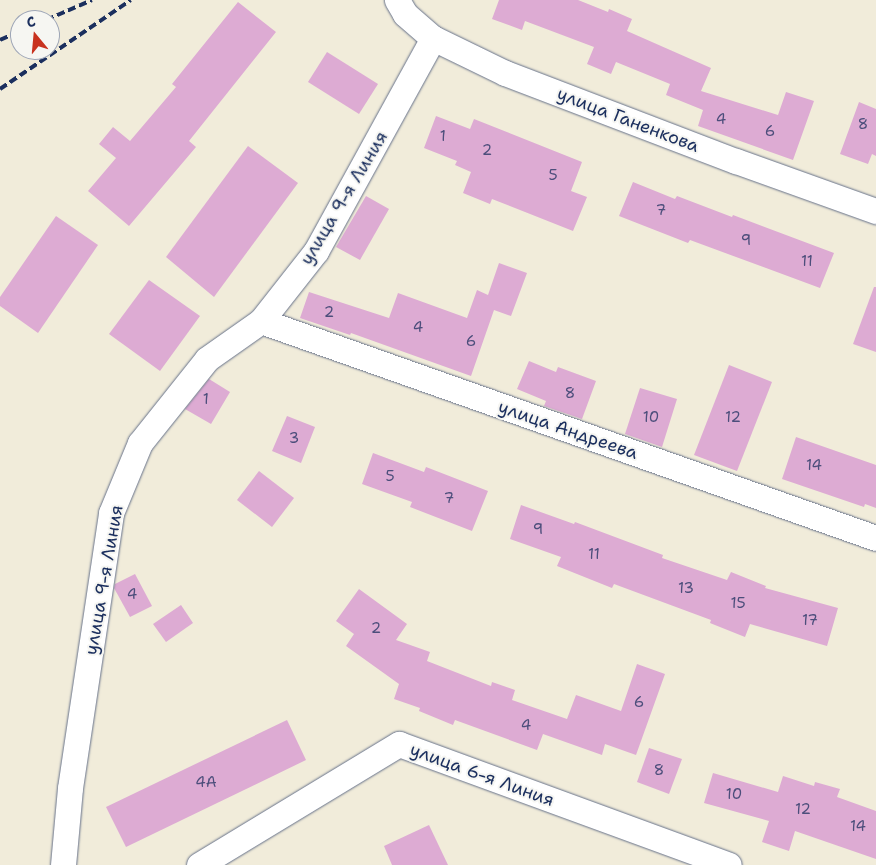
<!DOCTYPE html>
<html>
<head>
<meta charset="utf-8">
<style>
  body { margin:0 }
  #map { position:relative; width:876px; height:865px; overflow:hidden; background:#f1ecda; font-family:"Shantell Sans",sans-serif }
  div>[style] { position:absolute }
  .building>* { inset:0; background:#ddabd3 }
  .roads { filter:drop-shadow(0 0 1px #667189) drop-shadow(0 0 1px #667189) }
  .minor>* { height:25px; margin:-12.5px; padding:0 12.5px; transform-origin:12.5px; border-radius:12.5px; background:#fff }
  .rail>* { height:4px; margin-top:-2px; transform-origin:0; background:repeating-linear-gradient(90deg,#1b2f5e 0 8px,transparent 0 12px) }
  span { translate:-50% -50%; white-space:nowrap; text-align:center; line-height:1.15; -webkit-text-stroke:4px #f6f6f2; paint-order:stroke }
  .number-label { font-size:15px; color:#4c4e7b }
  .number-label span { -webkit-text-stroke-width:0 }
  .street-label { font-size:18px; color:#1b2f5e }
  .north { position:absolute; left:10px; top:10px; width:50px; height:50px; box-sizing:border-box; background:#f6f6f2; border:1px solid #9ea6b7; border-radius:50%; rotate:343deg; font-size:14px; font-weight:700; line-height:20px; text-align:center; color:#1b2f5e }
  .north::after { content:''; display:block; margin:auto; width:18px; height:22px; background:#c8321e; clip-path:polygon(50% 0,100% 100%,50% 72%,0 100%) }
</style>
</head>
<body>
<div id="map">
  <div class="building">
    <div style="clip-path:polygon(499px 0,578px 0,608px 12px,609px 9px,632px 19px,627px 31px,711px 68px,701px 91px,778px 115px,786px 92px,814px 101px,793px 160px,698px 126px,703px 110px,666px 95px,670px 84px,616px 62px,611px 74px,587px 64px,594px 47px,525px 21px,522px 30px,492px 19px)"></div>
    <div style="clip-path:polygon(238px 2px,276px 32px,189px 141px,196px 147px,129px 226px,88px 191px,116px 158px,99px 144px,113px 127px,130px 141px,176px 87px,172px 84px)"></div>
    <div style="clip-path:polygon(327px 52px,378px 84px,359px 114px,308px 82px)"></div>
    <div style="clip-path:polygon(859px 102px,876px 109px,876px 156px,872px 154px,868px 164px,840px 154px)"></div>
    <div style="clip-path:polygon(436px 116px,470px 129px,474px 119px,582px 162px,571px 191px,587px 197px,573px 231px,492px 199px,490px 204px,463px 193px,471px 172px,455px 165px,457px 161px,424px 148px)"></div>
    <div style="clip-path:polygon(248px 146px,298px 183px,214px 297px,166px 257px)"></div>
    <div style="clip-path:polygon(633px 182px,675px 199px,677px 196px,732px 217px,733px 215px,834px 253px,820px 288px,690px 240px,688px 243px,619px 216px)"></div>
    <div style="clip-path:polygon(366px 196px,389px 209px,360px 260px,336px 247px)"></div>
    <div style="clip-path:polygon(56px 216px,98px 245px,38px 333px,0 306px,0 297px)"></div>
    <div style="clip-path:polygon(499px 263px,527px 273px,511px 316px,494px 310px,471px 376px,351px 333px,350px 335px,300px 318px,309px 292px,389px 318px,398px 293px,467px 318px,477px 290px,488px 295px)"></div>
    <div style="clip-path:polygon(149px 280px,200px 316px,160px 371px,109px 334px)"></div>
    <div style="clip-path:polygon(874px 287px,876px 287px,876px 352px,853px 344px)"></div>
    <div style="clip-path:polygon(529px 361px,556px 372px,558px 367px,596px 381px,582px 419px,544px 406px,546px 401px,517px 389px)"></div>
    <div style="clip-path:polygon(729px 365px,772px 382px,737px 471px,694px 455px)"></div>
    <div style="clip-path:polygon(209px 379px,230px 392px,211px 424px,185px 409px)"></div>
    <div style="clip-path:polygon(640px 388px,677px 399px,662px 447px,625px 434px)"></div>
    <div style="clip-path:polygon(287px 416px,315px 427px,301px 463px,272px 451px)"></div>
    <div style="clip-path:polygon(796px 437px,876px 465px,876px 508px,865px 504px,864px 507px,782px 479px)"></div>
    <div style="clip-path:polygon(373px 453px,424px 472px,426px 467px,488px 491px,472px 531px,410px 507px,412px 502px,362px 484px)"></div>
    <div style="clip-path:polygon(259px 471px,294px 498px,272px 527px,237px 500px)"></div>
    <div style="clip-path:polygon(521px 505px,574px 524px,575px 522px,663px 555px,662px 558px,727px 580px,731px 572px,766px 586px,765px 588px,838px 608px,827px 646px,750px 624px,745px 637px,710px 623px,711px 620px,614px 584px,612px 588px,557px 566px,561px 557px,510px 539px)"></div>
    <div style="clip-path:polygon(135px 574px,152px 606px,130px 617px,114px 588px,115px 584px)"></div>
    <div style="clip-path:polygon(359px 589px,407px 624px,396px 640px,430px 652px,427px 661px,491px 686px,492px 682px,515px 690px,512px 700px,567px 719px,576px 695px,621px 711px,637px 664px,665px 674px,636px 755px,605px 744px,602px 755px,543px 734px,537px 750px,455px 720px,453px 725px,419px 711px,420px 708px,394px 699px,399px 684px,346px 646px,354px 634px,336px 621px)"></div>
    <div style="clip-path:polygon(181px 605px,193px 623px,166px 642px,153px 624px)"></div>
    <div style="clip-path:polygon(287px 720px,306px 760px,126px 847px,106px 807px)"></div>
    <div style="clip-path:polygon(649px 748px,682px 759px,669px 794px,637px 782px)"></div>
    <div style="clip-path:polygon(713px 773px,778px 792px,783px 776px,814px 786px,815px 782px,840px 789px,837px 797px,876px 811px,876px 859px,795px 831px,789px 851px,762px 842px,769px 821px,704px 803px)"></div>
    <div style="clip-path:polygon(429px 825px,448px 865px,392px 865px,384px 846px)"></div>
  </div>
  <div class="roads">
    <div class="minor">
      <div style="left:397px;top:0;width:16px;rotate:60deg"></div>
      <div style="left:405px;top:14px;width:37px;rotate:41deg"></div>
      <div style="left:433px;top:38px;width:80px;rotate:25.9deg"></div>
      <div style="left:505px;top:73px;width:247px;rotate:20.9deg"></div>
      <div style="left:736px;top:161px;width:149px;rotate:19.7deg"></div>
      <div style="left:261px;top:321px;width:652px;rotate:19.44deg"></div>
      <div style="left:63px;top:865px;width:77px;rotate:-84.8deg"></div>
      <div style="left:70px;top:788px;width:278px;rotate:-81.5deg"></div>
      <div style="left:111px;top:513px;width:76px;rotate:-67.5deg"></div>
      <div style="left:140px;top:443px;width:107px;rotate:-51.4deg"></div>
      <div style="left:207px;top:359px;width:66px;rotate:-35.1deg"></div>
      <div style="left:261px;top:321px;width:89px;rotate:-51.8deg"></div>
      <div style="left:316px;top:251px;width:243px;rotate:-61.2deg"></div>
      <div style="left:199px;top:865px;width:234px;rotate:-31.2deg"></div>
      <div style="left:399px;top:744px;width:351px;rotate:20.1deg"></div>
    </div>
  </div>
  <div class="rail">
    <div style="left:46px;top:20px;width:50px;rotate:-23.5deg"></div>
    <div style="left:0;top:40px;width:22px;rotate:-24deg"></div>
    <div style="left:0;top:89px;width:158px;rotate:-34.2deg"></div>
  </div>
  <div class="number-label">
    <span style="left:721px;top:120px">4</span>
    <span style="left:863px;top:125px">8</span>
    <span style="left:770px;top:132px">6</span>
    <span style="left:443px;top:137px">1</span>
    <span style="left:487px;top:151px">2</span>
    <span style="left:553px;top:176px">5</span>
    <span style="left:661px;top:211px">7</span>
    <span style="left:746px;top:241px">9</span>
    <span style="left:807px;top:262px">11</span>
    <span style="left:329px;top:313px">2</span>
    <span style="left:418px;top:328px">4</span>
    <span style="left:471px;top:342px">6</span>
    <span style="left:570px;top:394px">8</span>
    <span style="left:206px;top:400px">1</span>
    <span style="left:651px;top:418px">10</span>
    <span style="left:733px;top:418px">12</span>
    <span style="left:294px;top:439px">3</span>
    <span style="left:814px;top:466px">14</span>
    <span style="left:390px;top:477px">5</span>
    <span style="left:449px;top:499px">7</span>
    <span style="left:538px;top:530px">9</span>
    <span style="left:594px;top:555px">11</span>
    <span style="left:686px;top:589px">13</span>
    <span style="left:132px;top:595px">4</span>
    <span style="left:738px;top:604px">15</span>
    <span style="left:810px;top:621px">17</span>
    <span style="left:376px;top:629px">2</span>
    <span style="left:639px;top:703px">6</span>
    <span style="left:526px;top:726px">4</span>
    <span style="left:659px;top:771px">8</span>
    <span style="left:206px;top:783px">4А</span>
    <span style="left:734px;top:795px">10</span>
    <span style="left:803px;top:810px">12</span>
    <span style="left:858px;top:827px">14</span>
  </div>
  <div class="street-label">
    <span style="left:628px;top:120px;rotate:21deg">улица Ганенкова</span>
    <span style="left:344px;top:198px;rotate:-59deg">улица 9-я Линия</span>
    <span style="left:568px;top:430px;rotate:19deg">улица Андреева</span>
    <span style="left:104px;top:580px;rotate:-80deg">улица 9-я Линия</span>
    <span style="left:482px;top:775px;rotate:20deg">улица 6-я Линия</span>
  </div>
  <div class="north">С</div>
</div>
</body>
</html>
